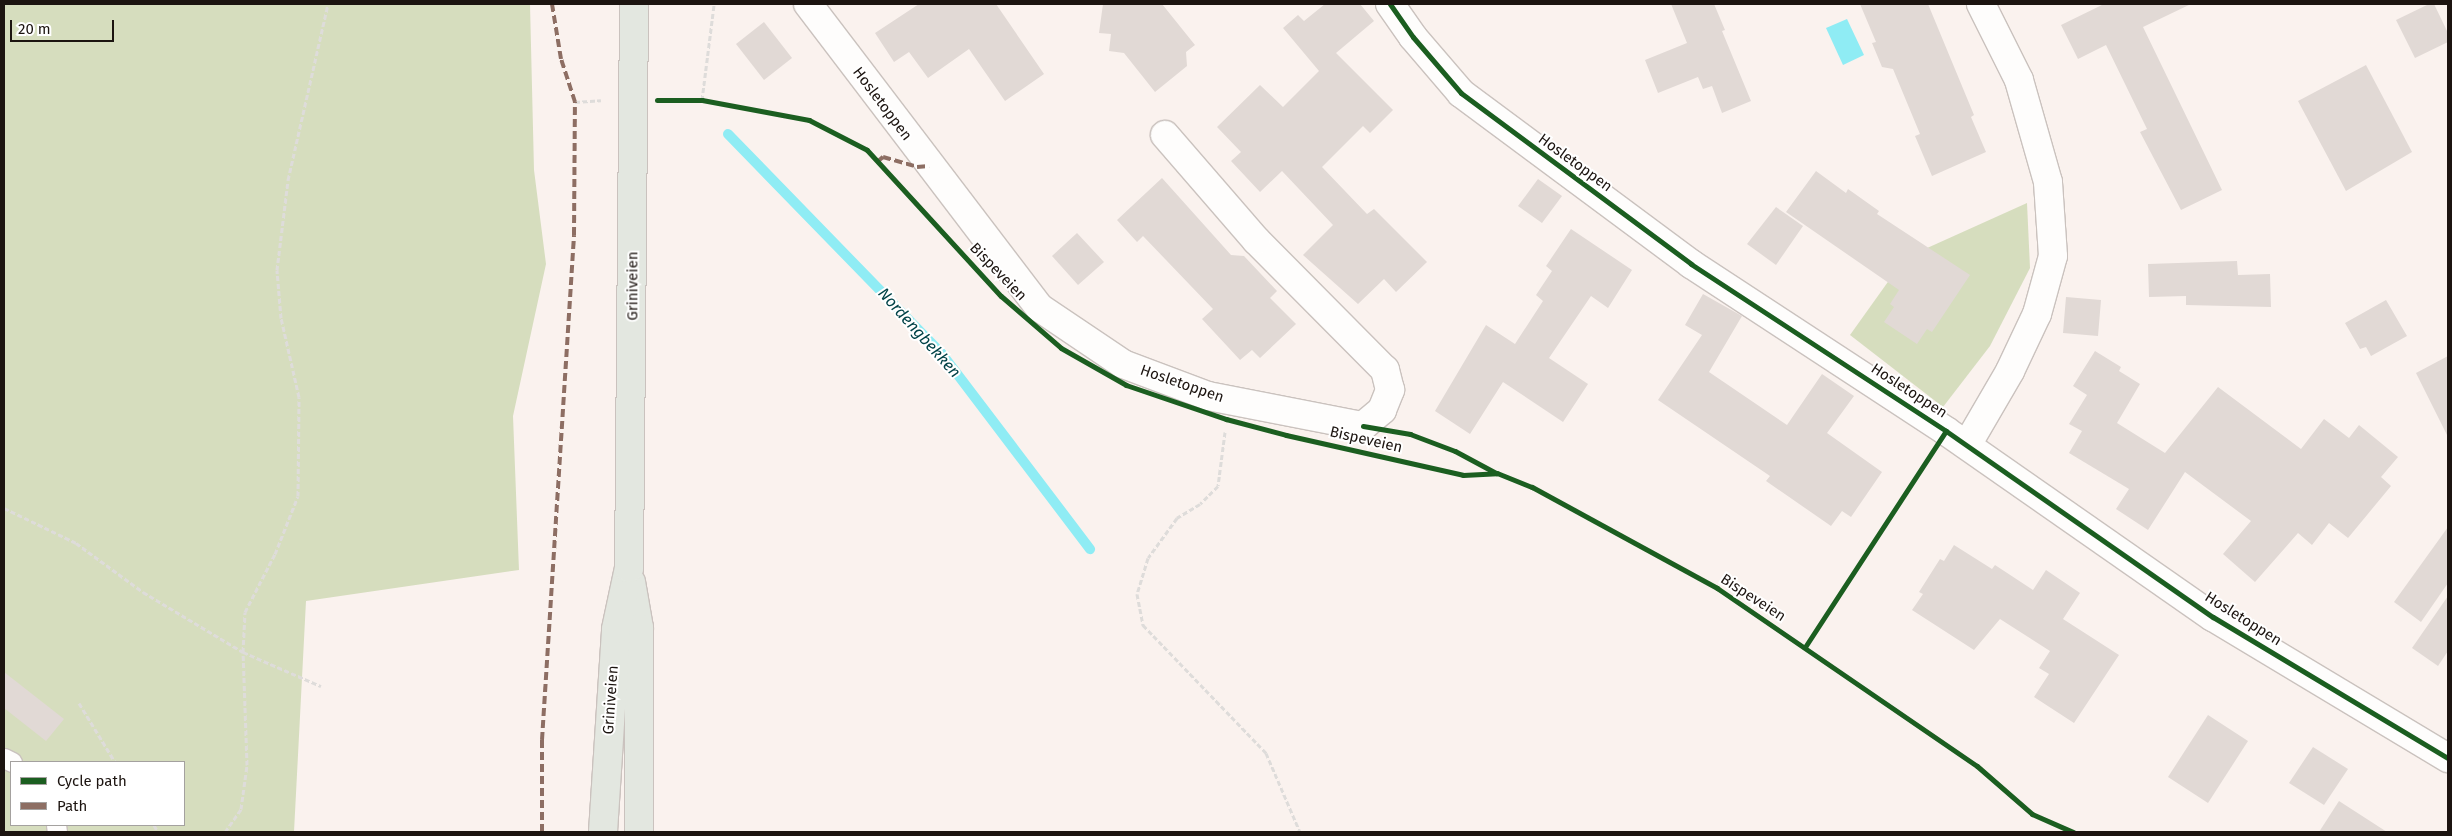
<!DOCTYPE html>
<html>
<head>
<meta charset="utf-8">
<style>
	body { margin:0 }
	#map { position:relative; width:2452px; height:836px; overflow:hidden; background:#faf2ee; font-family:"Fira Sans",sans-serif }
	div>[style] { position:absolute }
	.green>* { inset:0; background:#d6ddbe }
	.water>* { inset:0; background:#8fecf4 }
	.stream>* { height:10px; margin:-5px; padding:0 5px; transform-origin:5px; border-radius:5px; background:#8fecf4 }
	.building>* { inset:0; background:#e1d9d5 }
	.path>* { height:3px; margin-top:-1.5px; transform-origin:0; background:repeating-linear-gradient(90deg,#dedcda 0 5px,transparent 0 7.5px) }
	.roads { filter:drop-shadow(1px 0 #cac2be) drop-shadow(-1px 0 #cac2be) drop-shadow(0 1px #cac2be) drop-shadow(0 -1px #cac2be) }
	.lane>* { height:19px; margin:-9.5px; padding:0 9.5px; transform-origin:9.5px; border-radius:9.5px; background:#fefdfc }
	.street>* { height:28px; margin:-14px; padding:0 14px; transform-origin:14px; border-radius:14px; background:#fefdfc }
	.primary>* { height:28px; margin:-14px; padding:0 14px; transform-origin:14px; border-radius:14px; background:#e3e7e0 }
	.quiet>* { height:4px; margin-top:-2px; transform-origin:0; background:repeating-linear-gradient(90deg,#8d6e63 0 8px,transparent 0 12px) }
	.cycleway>* { height:5px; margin:-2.5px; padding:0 2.5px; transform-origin:2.5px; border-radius:2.5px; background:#1b5e20 }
	span { translate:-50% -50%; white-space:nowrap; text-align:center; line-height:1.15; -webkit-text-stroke:4px #fff; paint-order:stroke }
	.street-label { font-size:15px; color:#1c1410 }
	.water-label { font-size:16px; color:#004247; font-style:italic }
	.frame { position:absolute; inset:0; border:5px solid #1c1410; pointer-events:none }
	.legend { position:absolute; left:10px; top:761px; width:175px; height:65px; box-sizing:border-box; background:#fff; border:1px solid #a4a19f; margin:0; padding:6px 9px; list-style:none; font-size:15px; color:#1c1410 }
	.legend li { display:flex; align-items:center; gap:10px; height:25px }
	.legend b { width:25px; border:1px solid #a4a19f }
	.scale { position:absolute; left:10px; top:20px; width:104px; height:22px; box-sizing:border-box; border:2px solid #1c1410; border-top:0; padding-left:6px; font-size:15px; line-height:18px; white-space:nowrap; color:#1c1410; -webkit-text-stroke:4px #fff; paint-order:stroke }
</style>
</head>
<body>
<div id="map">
	<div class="green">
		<div style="clip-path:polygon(evenodd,4px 4px,530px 4px,534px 170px,546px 264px,513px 416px,519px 570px,306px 601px,294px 832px,4px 832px,4px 4px,11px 762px,184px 762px,184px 825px,11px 825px,11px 762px)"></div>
		<div style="clip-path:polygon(2027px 203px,2030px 268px,1990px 346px,1943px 407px,1850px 335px,1905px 258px)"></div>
	</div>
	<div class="water">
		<div style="clip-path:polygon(1847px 19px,1864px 55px,1843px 65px,1826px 28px)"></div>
	</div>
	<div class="stream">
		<div style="left:728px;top:134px;width:307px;rotate:45.8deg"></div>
		<div style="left:942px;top:354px;width:245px;rotate:52.8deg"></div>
	</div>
	<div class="building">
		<div style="clip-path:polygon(919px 4px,996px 4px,1044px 74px,1005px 101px,969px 49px,928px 78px,909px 52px,894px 62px,875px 33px)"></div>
		<div style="clip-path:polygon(1103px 4px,1162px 4px,1195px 45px,1186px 52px,1187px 66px,1155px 92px,1124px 53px,1109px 51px,1111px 34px,1099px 33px)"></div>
		<div style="clip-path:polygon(1325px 4px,1360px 4px,1374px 21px,1336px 53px,1393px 110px,1370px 133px,1363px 126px,1322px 167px,1367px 214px,1374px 209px,1427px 262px,1396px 292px,1384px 279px,1358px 304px,1303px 255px,1333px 225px,1282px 171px,1260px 192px,1231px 161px,1241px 152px,1217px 127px,1260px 85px,1283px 107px,1319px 71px,1283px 28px,1298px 15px,1304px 21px)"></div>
		<div style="clip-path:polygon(1671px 4px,1714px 4px,1725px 30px,1722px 31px,1751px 101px,1722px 113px,1712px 86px,1703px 89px,1698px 77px,1658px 93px,1645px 60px,1687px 43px)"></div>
		<div style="clip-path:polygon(1860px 4px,1928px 4px,1974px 115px,1971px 117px,1986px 152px,1932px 176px,1915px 136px,1920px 134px,1893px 69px,1882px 67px,1872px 43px,1876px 42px)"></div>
		<div style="clip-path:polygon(2104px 4px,2191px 4px,2143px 27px,2222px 190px,2181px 210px,2140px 132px,2147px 129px,2106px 45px,2078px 59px,2061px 25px)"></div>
		<div style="clip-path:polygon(2429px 4px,2434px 4px,2448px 33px,2448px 42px,2415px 58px,2396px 20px)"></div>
		<div style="clip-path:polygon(764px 22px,792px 58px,764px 80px,736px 44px)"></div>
		<div style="clip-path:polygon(2366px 65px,2412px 152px,2346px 191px,2298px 101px)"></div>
		<div style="clip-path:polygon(1816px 171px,1846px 193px,1848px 189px,1879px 211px,1877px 214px,1970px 275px,1932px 332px,1927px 329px,1917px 344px,1884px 322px,1894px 307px,1890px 304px,1899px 290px,1786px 212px)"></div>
		<div style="clip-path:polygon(1162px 178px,1231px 255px,1244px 256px,1277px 291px,1270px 298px,1296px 324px,1260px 358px,1252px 350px,1240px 360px,1202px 319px,1213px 309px,1143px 236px,1137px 242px,1117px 220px)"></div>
		<div style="clip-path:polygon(1538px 179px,1562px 196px,1542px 223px,1518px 206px)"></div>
		<div style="clip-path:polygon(1776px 207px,1803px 226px,1776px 265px,1747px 244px)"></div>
		<div style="clip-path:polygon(1571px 229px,1632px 270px,1608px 308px,1591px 296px,1549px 358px,1588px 384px,1563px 422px,1503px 382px,1470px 434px,1435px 411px,1486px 325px,1515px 344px,1543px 301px,1536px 295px,1552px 271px,1546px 266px)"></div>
		<div style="clip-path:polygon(1077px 233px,1104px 262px,1078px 285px,1052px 256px)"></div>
		<div style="clip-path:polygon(2237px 261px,2238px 275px,2270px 274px,2271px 307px,2186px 305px,2186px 296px,2149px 297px,2148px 264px)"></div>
		<div style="clip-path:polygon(1703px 294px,1742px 316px,1709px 372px,1787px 425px,1822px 374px,1854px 396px,1827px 433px,1882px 472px,1851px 517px,1842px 511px,1831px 526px,1766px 481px,1770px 476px,1658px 400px,1702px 335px,1685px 325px)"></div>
		<div style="clip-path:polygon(2066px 297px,2101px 300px,2098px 336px,2063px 333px)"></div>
		<div style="clip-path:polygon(2386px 300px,2407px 336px,2371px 356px,2366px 347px,2360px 349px,2345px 323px)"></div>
		<div style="clip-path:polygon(2095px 351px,2121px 367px,2119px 371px,2140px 384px,2117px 423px,2165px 453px,2218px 387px,2301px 449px,2324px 419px,2349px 438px,2359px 425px,2398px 457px,2381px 477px,2391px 486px,2348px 538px,2329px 523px,2312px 545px,2298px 533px,2255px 582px,2223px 554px,2251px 521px,2185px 472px,2148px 530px,2116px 509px,2129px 489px,2069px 453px,2082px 431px,2069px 424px,2087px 395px,2073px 386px)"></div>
		<div style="clip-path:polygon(2448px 356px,2448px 437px,2416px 373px)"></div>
		<div style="clip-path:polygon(2448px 527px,2448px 583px,2421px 622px,2394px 602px)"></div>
		<div style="clip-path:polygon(1954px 545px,1992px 569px,1995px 565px,2033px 590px,2046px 570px,2080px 593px,2063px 619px,2119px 655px,2074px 723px,2034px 697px,2049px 674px,2039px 668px,2050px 651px,2000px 619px,1974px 650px,1912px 610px,1923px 594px,1919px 592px,1940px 559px,1944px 561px)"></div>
		<div style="clip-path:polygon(2448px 596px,2448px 651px,2438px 666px,2412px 648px)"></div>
		<div style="clip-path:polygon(4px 672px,64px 719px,46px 741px,4px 708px)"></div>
		<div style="clip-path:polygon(2208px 715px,2248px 741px,2208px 803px,2168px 777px)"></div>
		<div style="clip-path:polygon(2313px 747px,2348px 769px,2324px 805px,2289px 783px)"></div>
		<div style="clip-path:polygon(2339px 801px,2387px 832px,2319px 832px)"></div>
	</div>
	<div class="path">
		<div style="left:702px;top:100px;width:96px;rotate:-82.8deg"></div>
		<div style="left:575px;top:102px;width:26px;rotate:-4deg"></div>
		<div style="left:1225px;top:432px;width:54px;rotate:97.4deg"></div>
		<div style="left:1218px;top:486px;width:25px;rotate:135deg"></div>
		<div style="left:1200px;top:504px;width:27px;rotate:149deg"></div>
		<div style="left:1177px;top:518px;width:49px;rotate:125.9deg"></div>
		<div style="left:1148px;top:558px;width:38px;rotate:107deg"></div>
		<div style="left:1137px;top:594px;width:32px;rotate:79deg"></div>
		<div style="left:1143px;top:625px;width:178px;rotate:46.1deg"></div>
		<div style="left:1266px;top:753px;width:86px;rotate:66.7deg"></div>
		<div style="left:4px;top:508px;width:80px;rotate:25.9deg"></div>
		<div style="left:76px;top:543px;width:83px;rotate:36.2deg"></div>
		<div style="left:143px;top:592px;width:117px;rotate:31deg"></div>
		<div style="left:243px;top:652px;width:85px;rotate:23.6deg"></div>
		<div style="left:79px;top:703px;width:69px;rotate:58.6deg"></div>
		<div style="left:154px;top:825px;width:8px;rotate:60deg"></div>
		<div style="left:225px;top:832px;width:28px;rotate:-55deg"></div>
		<div style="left:241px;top:809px;width:44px;rotate:-82.2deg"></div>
		<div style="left:247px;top:765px;width:113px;rotate:-92deg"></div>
		<div style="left:243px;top:652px;width:40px;rotate:-87.1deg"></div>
		<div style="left:245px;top:612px;width:65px;rotate:-62.7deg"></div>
		<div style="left:275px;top:554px;width:62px;rotate:-68.4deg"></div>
		<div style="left:298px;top:496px;width:99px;rotate:-89.4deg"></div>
		<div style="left:299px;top:397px;width:81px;rotate:-102.8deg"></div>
		<div style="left:281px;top:318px;width:48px;rotate:-94.8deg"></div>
		<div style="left:277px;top:270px;width:91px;rotate:-83deg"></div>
		<div style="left:288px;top:180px;width:180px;rotate:-77.2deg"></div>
	</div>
	<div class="roads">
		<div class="lane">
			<div style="left:4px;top:758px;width:9px;rotate:27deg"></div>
			<div style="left:56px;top:825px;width:7px;rotate:82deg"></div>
		</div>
		<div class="street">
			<div style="left:808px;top:4px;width:382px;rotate:52.7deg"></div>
			<div style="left:1040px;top:308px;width:100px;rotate:34deg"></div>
			<div style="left:1123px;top:364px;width:91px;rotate:20.6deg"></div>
			<div style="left:1208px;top:396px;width:158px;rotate:11deg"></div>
			<div style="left:1363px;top:426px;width:25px;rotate:-40deg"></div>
			<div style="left:1382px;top:410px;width:22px;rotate:-68deg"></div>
			<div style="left:1390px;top:390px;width:21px;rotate:-104deg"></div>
			<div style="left:1385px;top:370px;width:183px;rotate:-134.8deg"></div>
			<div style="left:1256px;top:240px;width:139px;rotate:-130.9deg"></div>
			<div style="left:1390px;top:4px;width:40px;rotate:55.1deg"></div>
			<div style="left:1413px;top:37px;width:74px;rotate:49.4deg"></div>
			<div style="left:1461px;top:93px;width:287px;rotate:36.6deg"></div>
			<div style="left:1691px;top:264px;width:305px;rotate:33.2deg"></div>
			<div style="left:1946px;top:431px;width:325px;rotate:34.9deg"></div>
			<div style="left:2213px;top:617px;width:274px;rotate:31deg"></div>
			<div style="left:1967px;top:445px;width:86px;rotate:-59.8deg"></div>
			<div style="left:2010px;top:371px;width:63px;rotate:-64.7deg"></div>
			<div style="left:2037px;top:314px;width:60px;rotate:-74.6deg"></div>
			<div style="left:2053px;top:256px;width:74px;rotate:-93.9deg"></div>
			<div style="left:2048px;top:182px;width:106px;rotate:-105.9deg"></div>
			<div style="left:2019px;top:80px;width:85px;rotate:-116.6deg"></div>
		</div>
		<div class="primary">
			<div style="left:631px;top:582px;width:47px;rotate:80.1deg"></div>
			<div style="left:639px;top:628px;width:204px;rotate:90deg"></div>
			<div style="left:603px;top:832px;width:203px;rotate:-86.3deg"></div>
			<div style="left:616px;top:629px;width:62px;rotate:-78deg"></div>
			<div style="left:629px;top:568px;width:564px;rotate:-89.49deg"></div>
		</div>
	</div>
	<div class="quiet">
		<div style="left:877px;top:162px;width:8px;rotate:-40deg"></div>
		<div style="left:883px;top:157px;width:35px;rotate:16deg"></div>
		<div style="left:917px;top:167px;width:12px;rotate:-5deg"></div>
		<div style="left:542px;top:832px;width:92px;rotate:-90deg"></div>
		<div style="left:542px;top:740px;width:506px;rotate:-86.37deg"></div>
		<div style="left:574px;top:235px;width:133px;rotate:-89.6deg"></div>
		<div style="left:575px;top:102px;width:45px;rotate:-108deg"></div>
		<div style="left:561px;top:59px;width:56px;rotate:-99.3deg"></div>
	</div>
	<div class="cycleway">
		<div style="left:1390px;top:4px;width:40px;rotate:55.1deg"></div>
		<div style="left:1413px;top:37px;width:74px;rotate:49.4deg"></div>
		<div style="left:1461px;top:93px;width:287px;rotate:36.6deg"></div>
		<div style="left:1691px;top:264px;width:305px;rotate:33.2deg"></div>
		<div style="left:1946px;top:431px;width:325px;rotate:34.9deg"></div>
		<div style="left:2213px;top:617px;width:274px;rotate:31deg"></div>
		<div style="left:657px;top:100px;width:45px"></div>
		<div style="left:702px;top:100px;width:109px;rotate:10.6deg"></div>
		<div style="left:809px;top:120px;width:65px;rotate:27.3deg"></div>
		<div style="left:867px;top:150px;width:198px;rotate:47.5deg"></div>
		<div style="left:1001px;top:296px;width:79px;rotate:40.9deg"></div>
		<div style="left:1061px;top:348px;width:75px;rotate:29.6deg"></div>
		<div style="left:1126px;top:385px;width:106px;rotate:18.8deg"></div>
		<div style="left:1226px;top:419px;width:62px;rotate:14.9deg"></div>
		<div style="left:1286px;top:435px;width:181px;rotate:12.7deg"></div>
		<div style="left:1463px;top:475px;width:34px;rotate:-3deg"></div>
		<div style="left:1497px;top:473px;width:38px;rotate:22deg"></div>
		<div style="left:1532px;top:487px;width:211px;rotate:28.6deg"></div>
		<div style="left:1717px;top:588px;width:315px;rotate:34.4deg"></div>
		<div style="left:1977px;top:766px;width:73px;rotate:41.1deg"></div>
		<div style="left:2032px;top:814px;width:45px;rotate:23.7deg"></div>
		<div style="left:1363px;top:426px;width:48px;rotate:9.7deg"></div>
		<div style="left:1410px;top:434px;width:48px;rotate:20.7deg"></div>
		<div style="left:1455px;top:451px;width:47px;rotate:28.2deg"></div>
		<div style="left:1805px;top:647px;width:258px;rotate:-56.9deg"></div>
	</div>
	<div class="street-label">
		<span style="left:882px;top:104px;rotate:53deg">Hosletoppen</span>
		<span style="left:1575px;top:163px;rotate:36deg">Hosletoppen</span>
		<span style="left:998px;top:272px;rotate:46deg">Bispeveien</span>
		<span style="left:633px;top:286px;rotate:-90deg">Griniveien</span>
		<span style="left:1182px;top:384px;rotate:19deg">Hosletoppen</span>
		<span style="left:1909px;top:391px;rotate:33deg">Hosletoppen</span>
		<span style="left:1366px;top:440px;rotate:13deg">Bispeveien</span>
		<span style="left:1753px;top:598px;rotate:33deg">Bispeveien</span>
		<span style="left:2243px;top:619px;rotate:32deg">Hosletoppen</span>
		<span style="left:611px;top:700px;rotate:-86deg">Griniveien</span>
	</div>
	<div class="water-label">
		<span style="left:919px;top:333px;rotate:48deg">Nordengbekken</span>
	</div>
	<div class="frame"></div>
	<ul class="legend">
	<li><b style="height:6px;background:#1b5e20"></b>Cycle path</li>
	<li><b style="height:6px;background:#8d6e63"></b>Path</li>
	</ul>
	<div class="scale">20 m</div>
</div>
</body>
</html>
